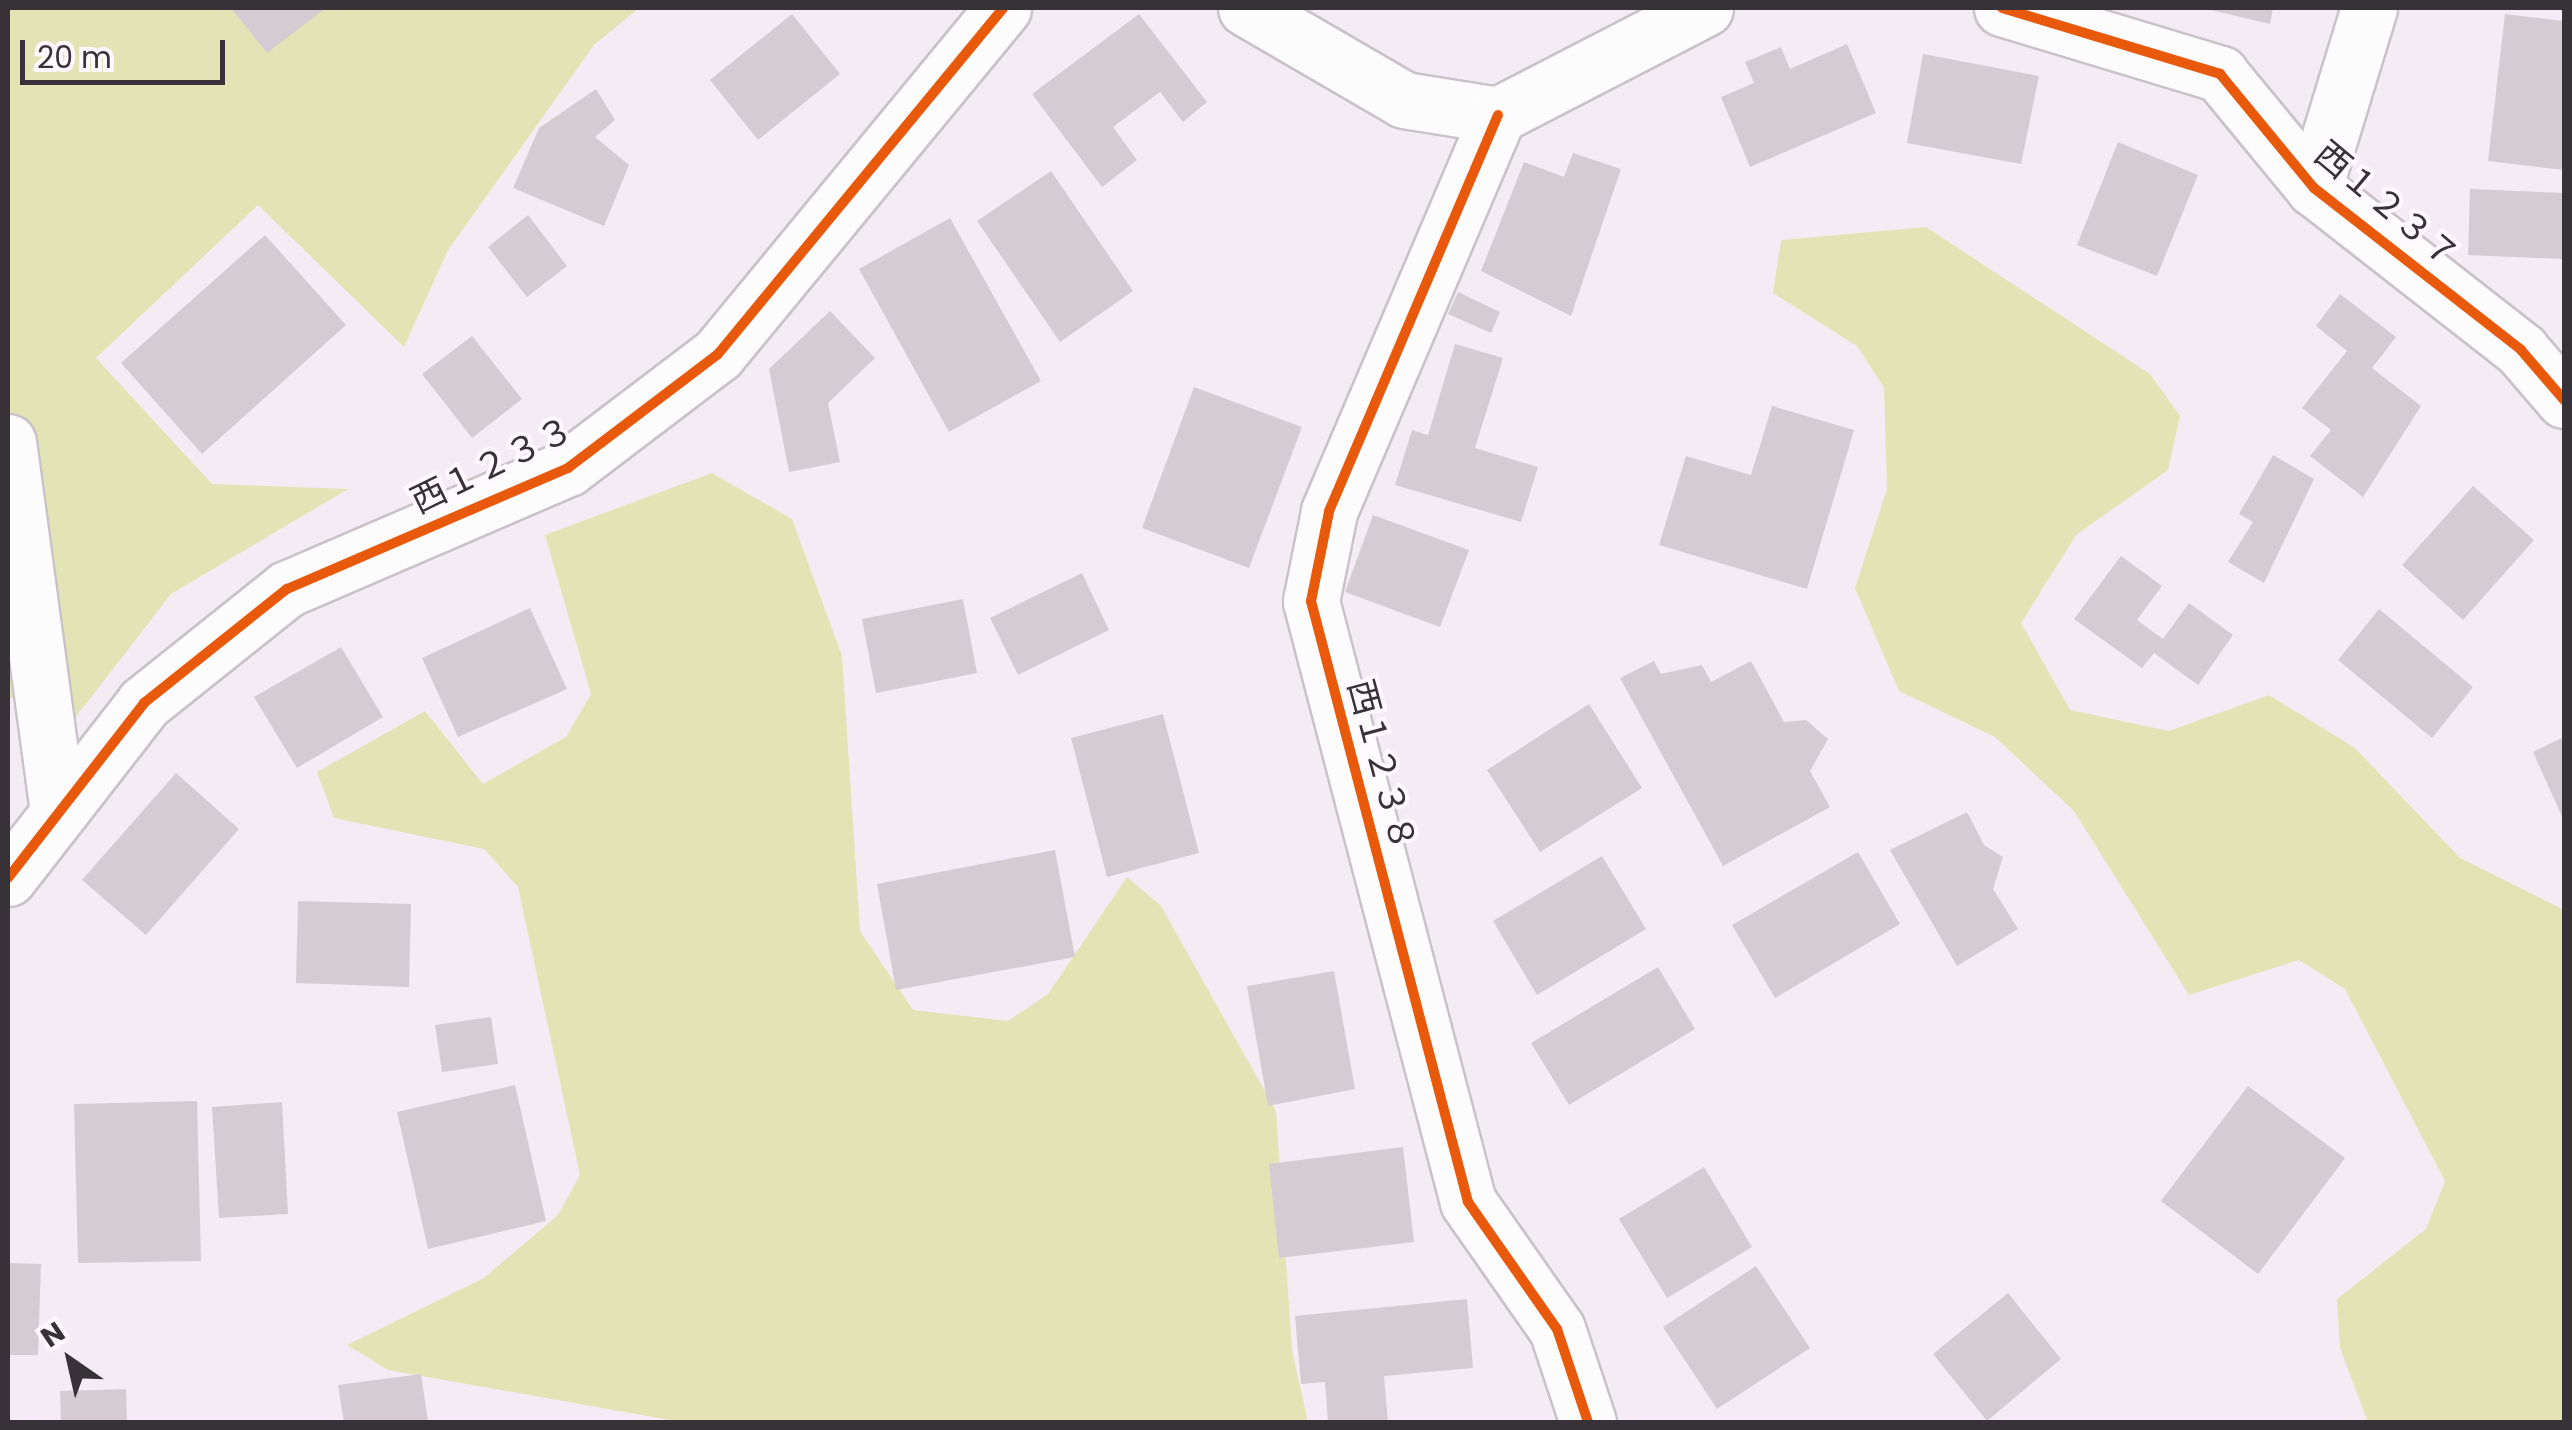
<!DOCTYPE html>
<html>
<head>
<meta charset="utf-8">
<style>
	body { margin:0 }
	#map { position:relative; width:2572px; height:1430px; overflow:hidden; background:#f3ecf4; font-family:Poppins,"Noto Sans JP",sans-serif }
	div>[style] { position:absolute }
	.green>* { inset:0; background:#e3e4b6 }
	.building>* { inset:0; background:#d3cdd3 }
	.roads { filter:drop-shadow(2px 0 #c9c3c9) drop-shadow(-2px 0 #c9c3c9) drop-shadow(0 2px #c9c3c9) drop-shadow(0 -2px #c9c3c9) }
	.minor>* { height:55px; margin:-27.5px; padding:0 27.5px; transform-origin:27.5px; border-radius:27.5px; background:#fdfcfd }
	.cycleway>* { height:10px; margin:-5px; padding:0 5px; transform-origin:5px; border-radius:5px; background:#e8590c }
	span { translate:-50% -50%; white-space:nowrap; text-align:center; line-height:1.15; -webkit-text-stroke:8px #fef9ff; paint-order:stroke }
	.street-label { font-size:35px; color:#373238 }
	.frame { position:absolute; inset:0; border:10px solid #373238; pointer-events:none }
	.north { position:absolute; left:20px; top:1310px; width:100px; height:100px; -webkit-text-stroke:8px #fef9ff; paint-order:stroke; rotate:326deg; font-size:28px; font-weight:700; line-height:40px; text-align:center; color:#373238 }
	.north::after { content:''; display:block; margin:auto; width:35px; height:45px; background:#373238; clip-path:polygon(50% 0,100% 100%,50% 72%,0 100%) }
	.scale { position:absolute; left:20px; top:40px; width:205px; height:45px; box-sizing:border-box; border:5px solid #373238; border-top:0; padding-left:12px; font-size:30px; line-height:35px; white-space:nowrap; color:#373238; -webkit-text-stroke:8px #fef9ff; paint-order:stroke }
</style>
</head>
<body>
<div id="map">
	<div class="green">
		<div style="clip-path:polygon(8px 8px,639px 8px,594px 45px,448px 250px,404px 347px,258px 205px,96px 358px,212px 484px,348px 489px,171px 594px,75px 718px,8px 697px)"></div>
		<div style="clip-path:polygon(1926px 227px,2150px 374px,2180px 416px,2168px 470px,2076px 535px,2021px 623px,2070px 710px,2169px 731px,2269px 695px,2355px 748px,2460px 858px,2564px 910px,2564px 1422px,2368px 1422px,2340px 1348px,2337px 1299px,2426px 1229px,2445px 1181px,2345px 989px,2299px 960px,2189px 995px,2074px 811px,1995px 737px,1899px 691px,1855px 588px,1887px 489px,1884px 388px,1857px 346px,1773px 293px,1781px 240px)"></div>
		<div style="clip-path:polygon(712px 473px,792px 519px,842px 656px,860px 931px,913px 1010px,1008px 1021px,1048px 994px,1127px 877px,1161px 906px,1276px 1111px,1292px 1351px,1308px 1422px,681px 1422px,388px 1370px,347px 1345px,484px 1278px,558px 1215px,580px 1175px,518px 887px,484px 849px,334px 818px,317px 772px,425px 711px,483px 784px,566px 737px,591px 694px,545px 535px)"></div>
	</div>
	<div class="building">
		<div style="clip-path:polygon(231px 8px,326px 8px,267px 53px)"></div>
		<div style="clip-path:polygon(2202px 8px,2273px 8px,2270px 24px)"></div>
		<div style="clip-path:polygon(792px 14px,840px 74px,758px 140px,710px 80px)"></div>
		<div style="clip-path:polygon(1139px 14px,1207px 102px,1183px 122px,1160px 92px,1113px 127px,1137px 160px,1102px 187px,1032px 94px)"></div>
		<div style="clip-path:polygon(2505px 14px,2564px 21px,2564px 170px,2488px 161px)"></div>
		<div style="clip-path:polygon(1847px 44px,1876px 113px,1750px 167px,1721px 97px,1754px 83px,1745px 62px,1781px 47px,1790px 69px)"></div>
		<div style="clip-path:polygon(1923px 54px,2039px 76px,2021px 164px,1907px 143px)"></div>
		<div style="clip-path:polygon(596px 89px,615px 120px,595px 137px,629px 165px,604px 226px,513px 188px,539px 128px)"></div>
		<div style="clip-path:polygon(2118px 142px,2198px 175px,2157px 276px,2077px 245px)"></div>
		<div style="clip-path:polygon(1573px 153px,1621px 169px,1571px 316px,1481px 271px,1524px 162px,1564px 177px)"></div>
		<div style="clip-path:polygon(1051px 171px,1133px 291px,1060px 342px,977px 221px)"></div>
		<div style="clip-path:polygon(2470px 189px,2564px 193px,2562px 259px,2468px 255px)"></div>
		<div style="clip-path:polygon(528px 215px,567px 266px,527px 297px,488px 247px)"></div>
		<div style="clip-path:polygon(950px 218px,1041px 381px,949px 432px,859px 269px)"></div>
		<div style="clip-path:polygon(265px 235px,346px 325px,202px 454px,121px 363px)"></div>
		<div style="clip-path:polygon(1458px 292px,1500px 312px,1491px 333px,1448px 314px)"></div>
		<div style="clip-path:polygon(2340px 294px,2396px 337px,2372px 368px,2421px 406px,2363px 497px,2310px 456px,2331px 430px,2302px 408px,2347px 351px,2316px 326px)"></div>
		<div style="clip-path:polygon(830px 311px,875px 358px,828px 403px,840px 462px,789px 472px,769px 369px)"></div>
		<div style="clip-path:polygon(472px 336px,522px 399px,472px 438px,422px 374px)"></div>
		<div style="clip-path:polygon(1455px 344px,1503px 358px,1475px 448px,1538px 467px,1521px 522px,1395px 485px,1412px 430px,1428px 435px)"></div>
		<div style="clip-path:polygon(1194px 387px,1302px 427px,1249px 568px,1142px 528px)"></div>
		<div style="clip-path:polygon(1772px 406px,1854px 430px,1807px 589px,1659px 545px,1686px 456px,1751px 475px)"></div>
		<div style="clip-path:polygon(2273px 455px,2314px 479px,2264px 583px,2228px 562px,2253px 522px,2239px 514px)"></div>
		<div style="clip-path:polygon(2473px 486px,2534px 540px,2463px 620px,2402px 565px)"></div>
		<div style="clip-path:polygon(1373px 515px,1469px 550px,1440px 627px,1345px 592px)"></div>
		<div style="clip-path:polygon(2121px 556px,2162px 586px,2137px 620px,2163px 639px,2189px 603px,2233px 635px,2198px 685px,2154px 653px,2142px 668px,2074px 619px)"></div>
		<div style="clip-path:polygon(1082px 573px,1109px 630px,1018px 675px,990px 618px)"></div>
		<div style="clip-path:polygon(963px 599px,977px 673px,876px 693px,862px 619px)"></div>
		<div style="clip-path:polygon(530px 608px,567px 689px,458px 737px,422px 658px)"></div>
		<div style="clip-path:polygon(2379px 609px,2473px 687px,2432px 738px,2338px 660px)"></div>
		<div style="clip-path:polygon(341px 647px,383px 717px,297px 768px,254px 697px)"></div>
		<div style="clip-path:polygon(1654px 661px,1661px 674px,1702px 665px,1711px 682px,1751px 661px,1784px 722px,1806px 720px,1828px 739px,1810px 771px,1830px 807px,1723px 866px,1620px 678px)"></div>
		<div style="clip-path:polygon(1589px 704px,1642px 788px,1540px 852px,1487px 770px)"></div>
		<div style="clip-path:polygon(1163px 714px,1199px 853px,1107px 877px,1071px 738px)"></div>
		<div style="clip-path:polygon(2564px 737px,2564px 821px,2533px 752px)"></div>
		<div style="clip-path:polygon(176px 773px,239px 829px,146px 935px,82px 880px)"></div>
		<div style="clip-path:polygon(1967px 812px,1984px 845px,2003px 857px,1993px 889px,2018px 929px,1957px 966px,1890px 850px)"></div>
		<div style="clip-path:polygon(1055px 850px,1075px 957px,896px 990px,877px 884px)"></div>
		<div style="clip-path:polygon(1858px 852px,1900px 924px,1775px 998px,1732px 925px)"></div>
		<div style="clip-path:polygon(1602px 856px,1646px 929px,1537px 995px,1493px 921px)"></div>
		<div style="clip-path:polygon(298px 901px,411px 904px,409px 987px,296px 983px)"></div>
		<div style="clip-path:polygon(1658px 967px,1695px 1029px,1569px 1105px,1531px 1043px)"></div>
		<div style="clip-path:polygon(1334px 971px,1355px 1089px,1268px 1106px,1247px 986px)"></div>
		<div style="clip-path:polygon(491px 1017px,498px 1064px,442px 1072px,435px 1025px)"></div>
		<div style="clip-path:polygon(515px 1085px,546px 1221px,428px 1249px,397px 1112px)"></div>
		<div style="clip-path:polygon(2248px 1086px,2345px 1158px,2258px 1274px,2161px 1201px)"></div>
		<div style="clip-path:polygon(197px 1101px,201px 1261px,78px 1263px,74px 1104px)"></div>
		<div style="clip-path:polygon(282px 1102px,288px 1214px,219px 1218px,212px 1107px)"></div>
		<div style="clip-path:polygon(1403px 1147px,1414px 1242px,1279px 1258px,1269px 1164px)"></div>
		<div style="clip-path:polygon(1704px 1167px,1752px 1247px,1667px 1298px,1619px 1219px)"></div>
		<div style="clip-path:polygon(8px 1263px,41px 1264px,38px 1355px,8px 1355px)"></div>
		<div style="clip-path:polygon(1756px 1266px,1810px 1348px,1717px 1409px,1663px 1327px)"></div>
		<div style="clip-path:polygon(2008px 1293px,2061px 1359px,1987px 1421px,1933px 1354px)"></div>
		<div style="clip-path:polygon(1467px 1299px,1473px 1368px,1384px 1376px,1388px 1422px,1328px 1422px,1325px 1382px,1301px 1384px,1295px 1316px)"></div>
		<div style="clip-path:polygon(421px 1374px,428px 1422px,344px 1422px,338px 1385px)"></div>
		<div style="clip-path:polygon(126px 1389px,127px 1422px,61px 1422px,60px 1391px)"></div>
	</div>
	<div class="roads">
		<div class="minor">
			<div style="left:1246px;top:8px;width:183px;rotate:30.2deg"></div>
			<div style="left:1404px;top:100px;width:95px;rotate:9.1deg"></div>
			<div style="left:1498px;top:115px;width:233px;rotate:-27.3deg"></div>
			<div style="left:2002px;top:8px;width:228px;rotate:16.8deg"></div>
			<div style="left:2220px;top:74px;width:148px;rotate:50.5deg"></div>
			<div style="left:2314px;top:188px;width:263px;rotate:38deg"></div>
			<div style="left:2521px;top:350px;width:66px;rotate:49.3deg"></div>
			<div style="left:1498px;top:115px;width:431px;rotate:113.1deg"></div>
			<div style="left:1329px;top:512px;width:91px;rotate:101.4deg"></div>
			<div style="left:1311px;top:601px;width:621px;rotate:75.36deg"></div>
			<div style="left:1468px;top:1202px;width:155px;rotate:55deg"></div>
			<div style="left:1557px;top:1329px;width:98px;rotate:71.6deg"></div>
			<div style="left:2314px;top:188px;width:188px;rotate:-73deg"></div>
			<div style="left:8px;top:442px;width:374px;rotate:82.3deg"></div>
			<div style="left:8px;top:878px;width:222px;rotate:-52.1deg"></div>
			<div style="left:144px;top:703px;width:183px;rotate:-38.6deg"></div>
			<div style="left:287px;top:589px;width:306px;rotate:-23.3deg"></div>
			<div style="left:568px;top:468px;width:188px;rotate:-37.2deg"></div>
			<div style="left:718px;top:354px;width:448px;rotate:-50.5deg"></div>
		</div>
	</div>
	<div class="cycleway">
		<div style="left:2002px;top:8px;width:228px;rotate:16.8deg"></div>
		<div style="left:2220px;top:74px;width:148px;rotate:50.5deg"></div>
		<div style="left:2314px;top:188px;width:263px;rotate:38deg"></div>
		<div style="left:2521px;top:350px;width:66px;rotate:49.3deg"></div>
		<div style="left:1498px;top:115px;width:431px;rotate:113.1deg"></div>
		<div style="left:1329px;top:512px;width:91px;rotate:101.4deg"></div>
		<div style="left:1311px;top:601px;width:621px;rotate:75.36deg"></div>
		<div style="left:1468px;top:1202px;width:155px;rotate:55deg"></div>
		<div style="left:1557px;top:1329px;width:98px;rotate:71.6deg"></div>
		<div style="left:8px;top:878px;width:222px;rotate:-52.1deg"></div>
		<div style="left:144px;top:703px;width:183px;rotate:-38.6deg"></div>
		<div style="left:287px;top:589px;width:306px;rotate:-23.3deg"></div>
		<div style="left:568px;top:468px;width:188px;rotate:-37.2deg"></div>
		<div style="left:718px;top:354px;width:448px;rotate:-50.5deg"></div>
	</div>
	<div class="street-label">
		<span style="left:2387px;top:205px;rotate:40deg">西１２３７</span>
		<span style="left:492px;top:465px;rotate:-26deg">西１２３３</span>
		<span style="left:1382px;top:765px;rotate:75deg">西１２３８</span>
	</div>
	<div class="frame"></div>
	<div class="north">N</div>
	<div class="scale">20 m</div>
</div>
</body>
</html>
